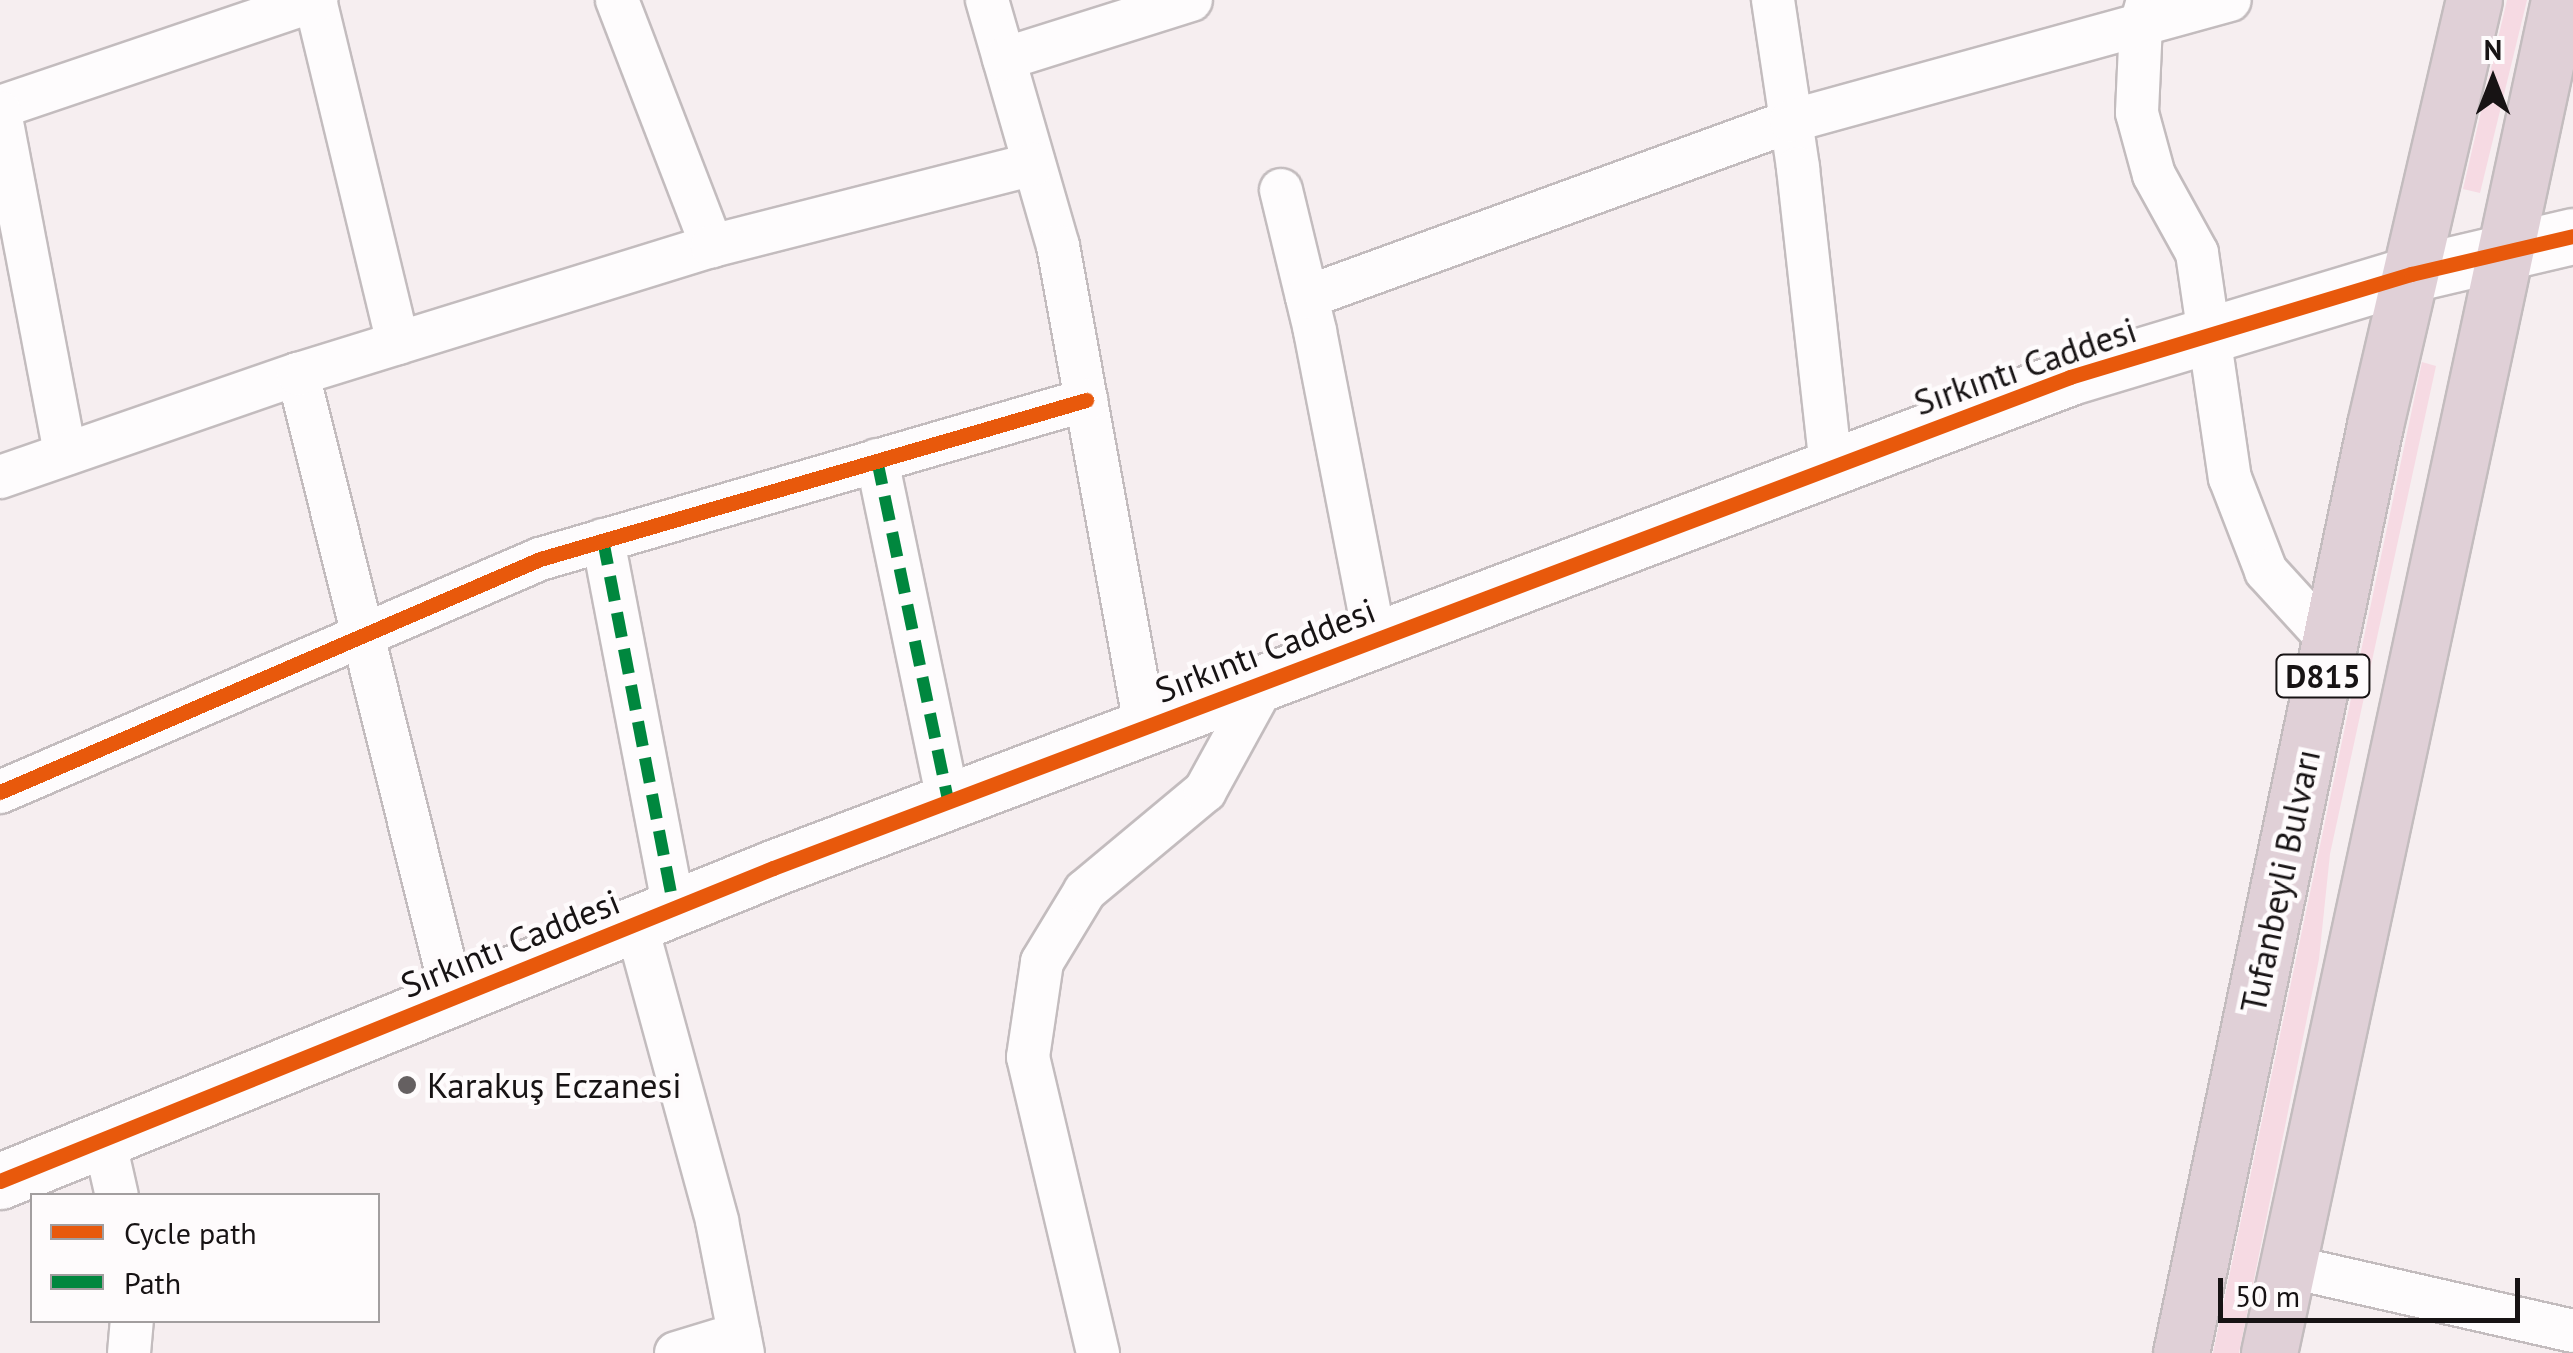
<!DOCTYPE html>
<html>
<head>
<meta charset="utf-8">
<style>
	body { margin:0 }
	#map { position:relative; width:2573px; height:1353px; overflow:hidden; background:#f6eef0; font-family:"PT Sans",sans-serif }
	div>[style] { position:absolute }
	.green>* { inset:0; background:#f6dae3 }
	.roads { filter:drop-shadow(2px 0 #c3bcbe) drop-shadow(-2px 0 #c3bcbe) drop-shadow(0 2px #c3bcbe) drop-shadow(0 -2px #c3bcbe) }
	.street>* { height:42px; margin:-21px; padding:0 21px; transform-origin:21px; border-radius:21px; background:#fefcfd }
	.secondary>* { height:55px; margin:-27.5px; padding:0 27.5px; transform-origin:27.5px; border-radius:27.5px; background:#fefcfd }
	.highway>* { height:55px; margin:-27.5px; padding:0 27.5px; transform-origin:27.5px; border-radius:27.5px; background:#e0d0d7 }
	.quiet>* { height:12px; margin-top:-6px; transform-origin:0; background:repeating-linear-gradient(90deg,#00873e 0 25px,transparent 0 37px) }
	.cycleway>* { height:15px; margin:-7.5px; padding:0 7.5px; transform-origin:7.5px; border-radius:7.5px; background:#e8590c }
	.dots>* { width:28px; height:28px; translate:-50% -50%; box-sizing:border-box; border:5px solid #fefbfc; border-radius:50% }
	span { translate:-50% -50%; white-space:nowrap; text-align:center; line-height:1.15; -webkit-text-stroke:9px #fefbfc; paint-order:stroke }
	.shield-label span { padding:2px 8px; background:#fefbfc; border:2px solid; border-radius:8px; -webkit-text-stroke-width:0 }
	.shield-label { font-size:32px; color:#171314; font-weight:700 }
	.street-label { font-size:35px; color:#171314 }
	.poi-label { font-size:35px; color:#171314 }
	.left { translate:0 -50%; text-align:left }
	.legend { position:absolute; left:30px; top:1193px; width:350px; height:130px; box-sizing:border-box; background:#fefbfc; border:2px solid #a29e9f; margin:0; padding:12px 18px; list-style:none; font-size:30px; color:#171314 }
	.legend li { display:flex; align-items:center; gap:20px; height:50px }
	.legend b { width:50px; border:2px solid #a29e9f }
	.north { position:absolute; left:2443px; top:30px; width:100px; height:100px; -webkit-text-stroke:8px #fefbfc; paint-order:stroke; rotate:0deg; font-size:28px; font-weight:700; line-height:40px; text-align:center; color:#171314 }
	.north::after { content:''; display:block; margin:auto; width:35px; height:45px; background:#171314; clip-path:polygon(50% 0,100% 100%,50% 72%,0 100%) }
	.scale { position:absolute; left:2218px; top:1278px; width:302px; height:45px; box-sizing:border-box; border:5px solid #171314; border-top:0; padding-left:12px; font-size:30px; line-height:35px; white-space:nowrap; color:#171314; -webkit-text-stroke:8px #fefbfc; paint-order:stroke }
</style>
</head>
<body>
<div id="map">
	<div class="green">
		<div style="clip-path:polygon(2507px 0,2527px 0,2480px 193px,2463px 189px)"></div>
		<div style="clip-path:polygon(2422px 362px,2436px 366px,2330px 854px,2319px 959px,2239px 1353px,2213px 1353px)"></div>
	</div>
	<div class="roads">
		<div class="street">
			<div style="left:315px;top:0;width:353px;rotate:76.4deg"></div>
			<div style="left:617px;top:0;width:264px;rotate:68.9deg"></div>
			<div style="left:987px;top:0;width:256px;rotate:73.9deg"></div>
			<div style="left:1058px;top:246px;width:489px;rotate:79.7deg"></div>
			<div style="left:1773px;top:0;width:170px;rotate:81.5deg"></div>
			<div style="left:1798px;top:168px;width:302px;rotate:83.7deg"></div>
			<div style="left:2148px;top:0;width:25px;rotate:106deg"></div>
			<div style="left:2141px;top:24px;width:89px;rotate:92.6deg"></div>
			<div style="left:2137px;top:113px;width:64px;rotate:74.7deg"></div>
			<div style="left:2154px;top:175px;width:89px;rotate:61.1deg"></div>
			<div style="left:2197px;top:253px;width:227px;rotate:81.7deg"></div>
			<div style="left:2230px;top:478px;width:100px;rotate:68.8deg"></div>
			<div style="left:2266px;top:571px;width:95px;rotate:47.6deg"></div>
			<div style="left:1004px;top:59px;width:196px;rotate:-17.5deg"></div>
			<div style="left:0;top:107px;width:334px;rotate:-18.7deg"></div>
			<div style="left:0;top:112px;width:348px;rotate:79.2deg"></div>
			<div style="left:1281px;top:190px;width:145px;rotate:76.4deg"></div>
			<div style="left:1315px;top:331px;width:315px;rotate:79deg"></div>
			<div style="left:1307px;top:297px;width:515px;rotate:-19.98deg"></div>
			<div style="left:1791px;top:121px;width:455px;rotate:-15.4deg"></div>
			<div style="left:298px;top:374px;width:643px;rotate:76.05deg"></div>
			<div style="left:877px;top:460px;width:348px;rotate:78.2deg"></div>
			<div style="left:0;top:477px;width:315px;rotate:-19.1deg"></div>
			<div style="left:298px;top:374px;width:433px;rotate:-17.2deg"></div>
			<div style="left:712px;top:246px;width:332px;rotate:-14.3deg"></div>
			<div style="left:603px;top:540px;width:375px;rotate:79.1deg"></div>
			<div style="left:0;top:792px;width:588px;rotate:-23.34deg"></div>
			<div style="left:540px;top:559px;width:569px;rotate:-16.24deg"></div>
			<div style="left:636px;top:924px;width:308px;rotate:74.7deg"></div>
			<div style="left:717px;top:1221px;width:135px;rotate:78.9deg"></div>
			<div style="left:104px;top:1139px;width:58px;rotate:77.2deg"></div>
			<div style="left:2287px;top:1266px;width:293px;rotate:12.8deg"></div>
			<div style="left:129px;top:1353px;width:33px;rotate:-85deg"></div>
			<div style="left:676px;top:1353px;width:66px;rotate:-16.8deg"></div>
			<div style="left:1098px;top:1353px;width:304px;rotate:-103.3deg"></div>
			<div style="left:1028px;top:1057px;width:96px;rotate:-81.6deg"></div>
			<div style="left:1042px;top:962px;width:83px;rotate:-58.8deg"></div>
			<div style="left:1085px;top:891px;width:156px;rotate:-39.8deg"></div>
			<div style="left:1205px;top:791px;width:124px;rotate:-61.2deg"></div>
		</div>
		<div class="secondary">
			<div style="left:0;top:1181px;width:834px;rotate:-22.04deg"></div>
			<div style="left:773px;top:868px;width:1387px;rotate:-20.73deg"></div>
			<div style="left:2070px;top:377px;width:356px;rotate:-16.8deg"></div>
			<div style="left:2411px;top:274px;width:166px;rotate:-13.2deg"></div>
		</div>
		<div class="highway">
			<div style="left:2181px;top:1353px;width:948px;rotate:-78.19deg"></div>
			<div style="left:2375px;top:425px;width:436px;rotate:-76.9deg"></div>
			<div style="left:2269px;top:1353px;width:1384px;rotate:-77.9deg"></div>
		</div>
	</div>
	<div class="quiet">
		<div style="left:877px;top:460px;width:348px;rotate:78.2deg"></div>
		<div style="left:603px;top:540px;width:375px;rotate:79.1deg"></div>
	</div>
	<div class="cycleway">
		<div style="left:0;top:792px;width:588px;rotate:-23.34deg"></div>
		<div style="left:540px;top:559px;width:569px;rotate:-16.24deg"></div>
		<div style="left:0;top:1181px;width:834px;rotate:-22.04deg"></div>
		<div style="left:773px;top:868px;width:1387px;rotate:-20.73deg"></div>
		<div style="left:2070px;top:377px;width:356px;rotate:-16.8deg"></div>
		<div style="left:2411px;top:274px;width:166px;rotate:-13.2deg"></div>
	</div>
	<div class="dots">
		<div style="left:407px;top:1085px;background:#656061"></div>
	</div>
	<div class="shield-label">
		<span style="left:2323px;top:676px">D815</span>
	</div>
	<div class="street-label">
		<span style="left:2025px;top:366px;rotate:-19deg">Sırkıntı Caddesi</span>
		<span style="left:1265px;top:650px;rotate:-21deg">Sırkıntı Caddesi</span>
		<span style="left:2280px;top:881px;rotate:-78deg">Tufanbeyli Bulvarı</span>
		<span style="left:510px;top:943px;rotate:-22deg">Sırkıntı Caddesi</span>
	</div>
	<div class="poi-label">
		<span class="left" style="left:427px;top:1085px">Karakuş Eczanesi</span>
	</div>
	<ul class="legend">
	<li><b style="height:12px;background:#e8590c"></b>Cycle path</li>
	<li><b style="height:12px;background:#00873e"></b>Path</li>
	</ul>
	<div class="north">N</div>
	<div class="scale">50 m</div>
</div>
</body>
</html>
